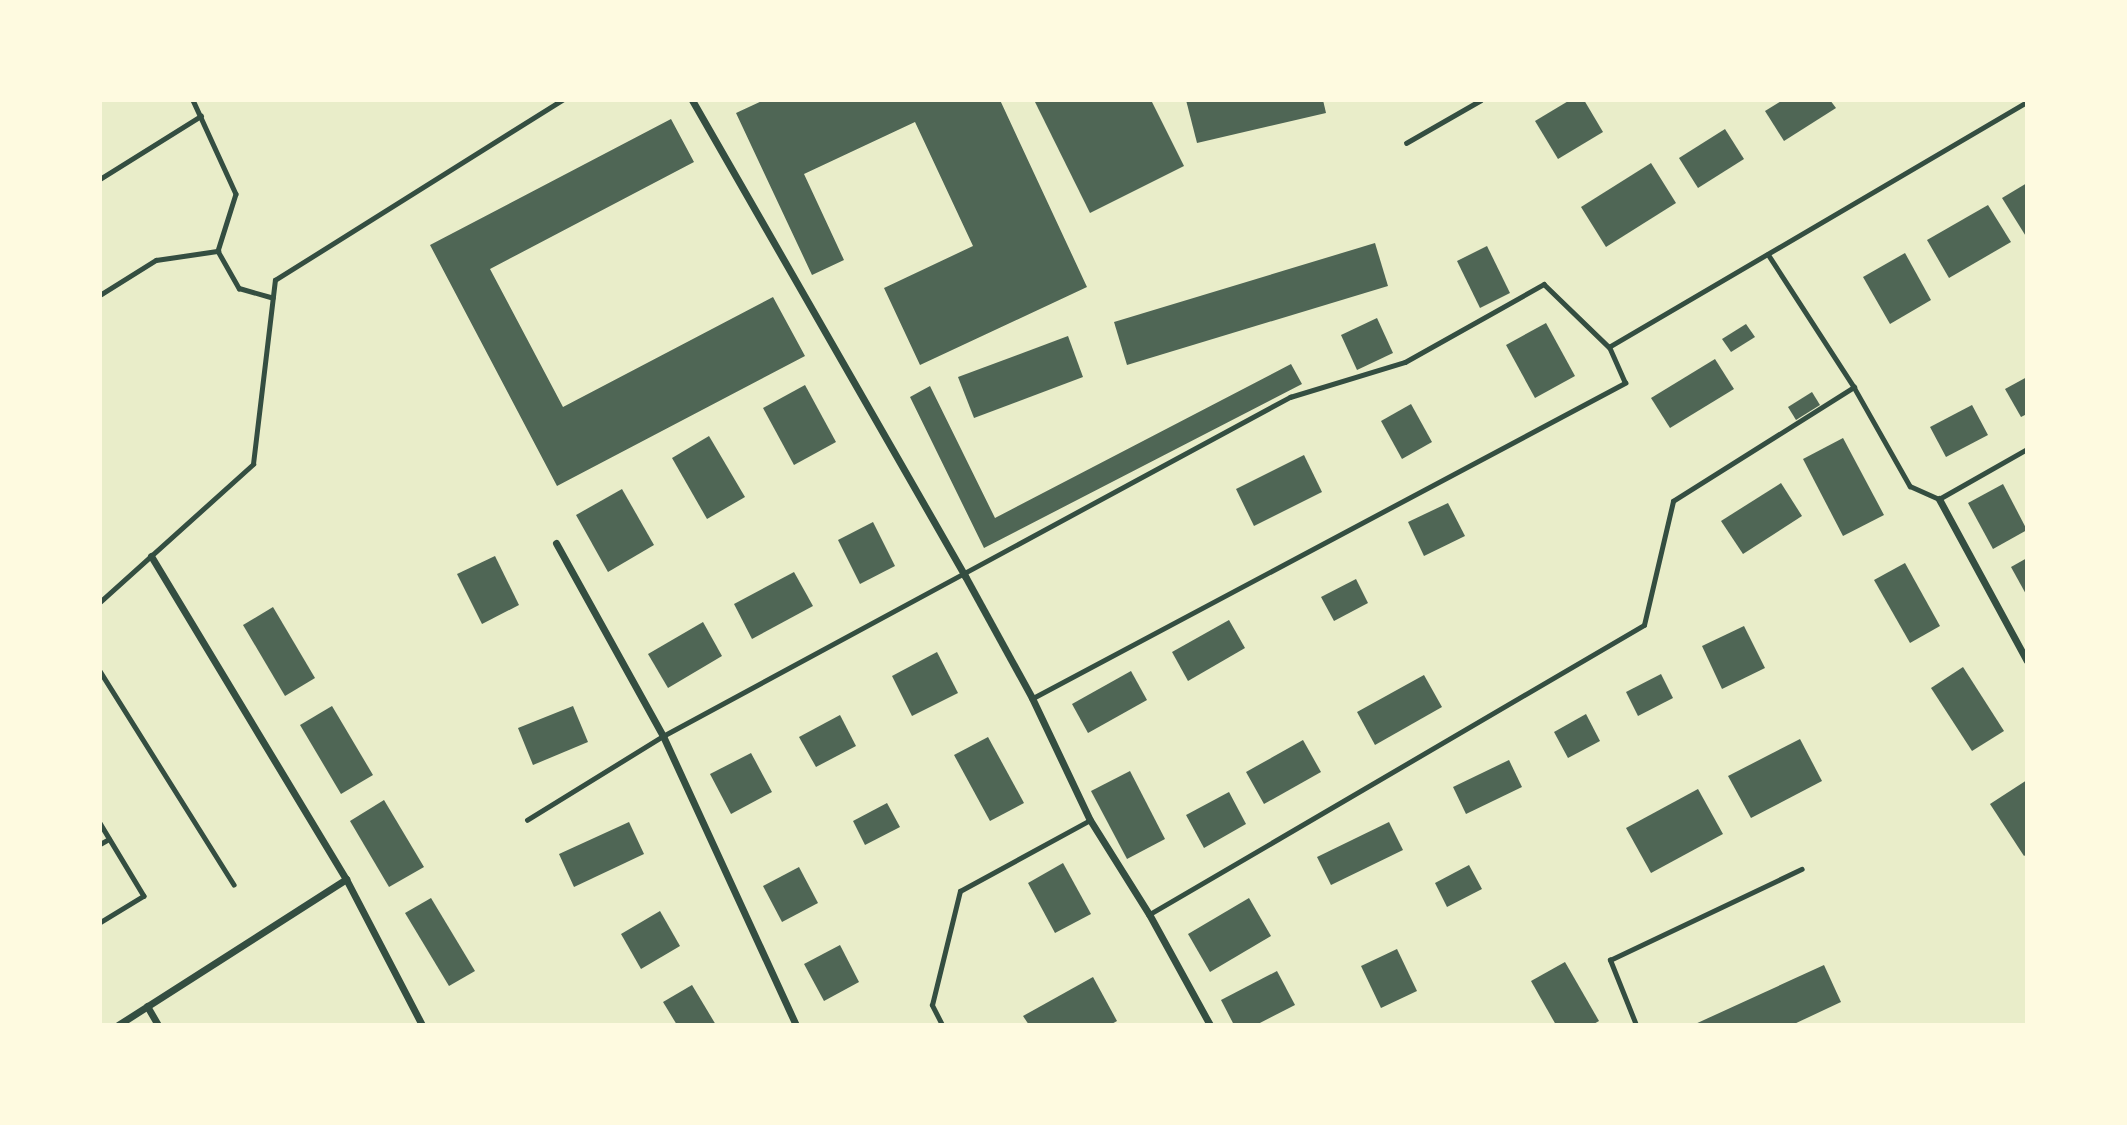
<!DOCTYPE html>
<html>
<head>
<meta charset="utf-8">
<style>
	body { margin:0 }
	#map { position:relative; width:2127px; height:1125px; overflow:hidden; background:#e9edc9; font-family:"Roboto Condensed",sans-serif }
	div>[style] { position:absolute }
	.building>* { inset:0; background:#4f6655 }
	.service>* { height:4.5px; margin:-2.25px; padding:0 2.25px; transform-origin:2.25px; border-radius:2.25px; background:#344e41 }
	.minor>* { height:7px; margin:-3.5px; padding:0 3.5px; transform-origin:3.5px; border-radius:3.5px; background:#344e41 }
	span { translate:-50% -50%; white-space:nowrap; text-align:center; line-height:1.15; -webkit-text-stroke:5px #fefae0; paint-order:stroke }
	.frame { position:absolute; inset:0; border:102px solid #fefae0; pointer-events:none }
</style>
</head>
<body>
<div id="map">
	<div class="building">
		<div style="clip-path:polygon(764px 100px,1000px 100px,1087px 287px,920px 365px,884px 288px,973px 246px,915px 122px,804px 174px,844px 260px,812px 275px,736px 113px)"></div>
		<div style="clip-path:polygon(1034px 100px,1151px 100px,1184px 166px,1090px 213px)"></div>
		<div style="clip-path:polygon(1186px 100px,1323px 100px,1326px 113px,1197px 143px)"></div>
		<div style="clip-path:polygon(1570px 100px,1584px 100px,1603px 132px,1558px 159px,1535px 121px)"></div>
		<div style="clip-path:polygon(1783px 100px,1830px 100px,1836px 108px,1784px 141px,1765px 111px)"></div>
		<div style="clip-path:polygon(671px 119px,694px 162px,490px 269px,563px 407px,773px 297px,805px 356px,557px 486px,430px 245px)"></div>
		<div style="clip-path:polygon(1725px 129px,1744px 159px,1698px 188px,1679px 158px)"></div>
		<div style="clip-path:polygon(1651px 163px,1676px 203px,1606px 247px,1581px 207px)"></div>
		<div style="clip-path:polygon(2027px 183px,2027px 238px,2002px 198px)"></div>
		<div style="clip-path:polygon(1988px 205px,2011px 242px,1949px 278px,1927px 240px)"></div>
		<div style="clip-path:polygon(1375px 243px,1388px 286px,1127px 365px,1114px 322px)"></div>
		<div style="clip-path:polygon(1487px 246px,1510px 293px,1480px 308px,1457px 261px)"></div>
		<div style="clip-path:polygon(1905px 253px,1931px 300px,1890px 324px,1863px 277px)"></div>
		<div style="clip-path:polygon(1377px 318px,1393px 353px,1357px 370px,1341px 335px)"></div>
		<div style="clip-path:polygon(1546px 323px,1575px 376px,1535px 398px,1506px 345px)"></div>
		<div style="clip-path:polygon(1746px 324px,1755px 337px,1731px 352px,1722px 339px)"></div>
		<div style="clip-path:polygon(1068px 336px,1083px 377px,974px 418px,958px 377px)"></div>
		<div style="clip-path:polygon(1715px 359px,1734px 389px,1670px 428px,1651px 398px)"></div>
		<div style="clip-path:polygon(1291px 364px,1302px 384px,984px 548px,910px 397px,930px 386px,995px 518px)"></div>
		<div style="clip-path:polygon(2027px 377px,2027px 414px,2021px 417px,2005px 389px)"></div>
		<div style="clip-path:polygon(805px 385px,836px 442px,794px 465px,763px 408px)"></div>
		<div style="clip-path:polygon(1812px 392px,1820px 405px,1796px 420px,1788px 407px)"></div>
		<div style="clip-path:polygon(1411px 404px,1432px 442px,1402px 459px,1381px 421px)"></div>
		<div style="clip-path:polygon(1972px 405px,1988px 435px,1946px 457px,1930px 427px)"></div>
		<div style="clip-path:polygon(709px 436px,745px 497px,707px 519px,672px 458px)"></div>
		<div style="clip-path:polygon(1843px 438px,1884px 515px,1843px 536px,1803px 459px)"></div>
		<div style="clip-path:polygon(1304px 455px,1322px 492px,1254px 526px,1236px 489px)"></div>
		<div style="clip-path:polygon(1781px 483px,1802px 516px,1743px 554px,1721px 521px)"></div>
		<div style="clip-path:polygon(2003px 484px,2027px 530px,1993px 549px,1968px 503px)"></div>
		<div style="clip-path:polygon(622px 489px,654px 545px,608px 572px,576px 515px)"></div>
		<div style="clip-path:polygon(1448px 503px,1465px 536px,1424px 556px,1408px 522px)"></div>
		<div style="clip-path:polygon(873px 522px,895px 566px,860px 584px,838px 540px)"></div>
		<div style="clip-path:polygon(495px 556px,519px 605px,482px 624px,457px 574px)"></div>
		<div style="clip-path:polygon(2027px 558px,2027px 596px,2011px 567px)"></div>
		<div style="clip-path:polygon(1905px 563px,1940px 626px,1910px 643px,1874px 580px)"></div>
		<div style="clip-path:polygon(794px 572px,813px 606px,752px 639px,734px 604px)"></div>
		<div style="clip-path:polygon(1356px 579px,1368px 603px,1334px 621px,1321px 597px)"></div>
		<div style="clip-path:polygon(273px 607px,315px 678px,285px 696px,243px 625px)"></div>
		<div style="clip-path:polygon(1229px 620px,1245px 648px,1188px 681px,1172px 652px)"></div>
		<div style="clip-path:polygon(703px 622px,722px 656px,668px 688px,648px 654px)"></div>
		<div style="clip-path:polygon(1744px 626px,1765px 668px,1722px 689px,1702px 646px)"></div>
		<div style="clip-path:polygon(937px 652px,958px 693px,912px 716px,892px 676px)"></div>
		<div style="clip-path:polygon(1963px 667px,2004px 731px,1972px 751px,1931px 688px)"></div>
		<div style="clip-path:polygon(1131px 671px,1147px 700px,1088px 733px,1072px 704px)"></div>
		<div style="clip-path:polygon(1661px 674px,1673px 698px,1638px 716px,1626px 692px)"></div>
		<div style="clip-path:polygon(1424px 675px,1442px 707px,1375px 745px,1357px 712px)"></div>
		<div style="clip-path:polygon(332px 706px,373px 775px,341px 794px,300px 725px)"></div>
		<div style="clip-path:polygon(573px 706px,588px 742px,533px 765px,518px 728px)"></div>
		<div style="clip-path:polygon(1586px 714px,1600px 741px,1568px 758px,1554px 732px)"></div>
		<div style="clip-path:polygon(840px 715px,856px 746px,816px 767px,799px 737px)"></div>
		<div style="clip-path:polygon(988px 737px,1024px 803px,990px 821px,954px 755px)"></div>
		<div style="clip-path:polygon(1800px 739px,1822px 781px,1751px 818px,1728px 776px)"></div>
		<div style="clip-path:polygon(1303px 740px,1321px 772px,1264px 804px,1246px 772px)"></div>
		<div style="clip-path:polygon(751px 753px,772px 792px,731px 814px,710px 774px)"></div>
		<div style="clip-path:polygon(1509px 760px,1522px 787px,1466px 814px,1453px 787px)"></div>
		<div style="clip-path:polygon(1130px 771px,1165px 839px,1127px 859px,1091px 791px)"></div>
		<div style="clip-path:polygon(2027px 780px,2027px 854px,2024px 856px,1990px 804px)"></div>
		<div style="clip-path:polygon(1698px 789px,1723px 834px,1651px 873px,1626px 828px)"></div>
		<div style="clip-path:polygon(1229px 792px,1246px 824px,1204px 848px,1186px 815px)"></div>
		<div style="clip-path:polygon(384px 800px,424px 867px,389px 887px,350px 821px)"></div>
		<div style="clip-path:polygon(887px 803px,900px 827px,865px 845px,853px 821px)"></div>
		<div style="clip-path:polygon(629px 822px,644px 854px,574px 887px,559px 854px)"></div>
		<div style="clip-path:polygon(1389px 822px,1403px 850px,1331px 885px,1317px 857px)"></div>
		<div style="clip-path:polygon(1063px 863px,1091px 914px,1055px 933px,1028px 883px)"></div>
		<div style="clip-path:polygon(1469px 865px,1482px 889px,1447px 907px,1435px 883px)"></div>
		<div style="clip-path:polygon(799px 867px,818px 903px,782px 922px,763px 886px)"></div>
		<div style="clip-path:polygon(431px 898px,475px 971px,449px 986px,405px 913px)"></div>
		<div style="clip-path:polygon(1249px 898px,1271px 936px,1210px 972px,1188px 934px)"></div>
		<div style="clip-path:polygon(660px 911px,680px 946px,641px 969px,621px 934px)"></div>
		<div style="clip-path:polygon(840px 945px,859px 982px,824px 1001px,804px 964px)"></div>
		<div style="clip-path:polygon(1397px 949px,1417px 991px,1381px 1008px,1361px 966px)"></div>
		<div style="clip-path:polygon(1565px 962px,1599px 1021px,1592px 1025px,1556px 1025px,1531px 981px)"></div>
		<div style="clip-path:polygon(1824px 965px,1841px 1002px,1792px 1025px,1693px 1025px)"></div>
		<div style="clip-path:polygon(1277px 971px,1295px 1005px,1256px 1025px,1234px 1025px,1221px 1000px)"></div>
		<div style="clip-path:polygon(1093px 977px,1117px 1021px,1110px 1025px,1029px 1025px,1023px 1016px)"></div>
		<div style="clip-path:polygon(692px 985px,716px 1025px,677px 1025px,663px 1002px)"></div>
	</div>
	<div class="service">
		<div style="left:193px;top:100px;width:103px;rotate:65.4deg"></div>
		<div style="left:236px;top:194px;width:60px;rotate:107.5deg"></div>
		<div style="left:218px;top:251px;width:43px;rotate:60.4deg"></div>
		<div style="left:239px;top:288px;width:35px;rotate:16deg"></div>
		<div style="left:1406px;top:143px;width:86px;rotate:-29.8deg"></div>
		<div style="left:100px;top:179px;width:119px;rotate:-32deg"></div>
		<div style="left:1768px;top:254px;width:158px;rotate:57.1deg"></div>
		<div style="left:100px;top:295px;width:66px;rotate:-32deg"></div>
		<div style="left:156px;top:260px;width:63px;rotate:-8.3deg"></div>
		<div style="left:100px;top:602px;width:206px;rotate:-42deg"></div>
		<div style="left:253px;top:464px;width:185px;rotate:-83.2deg"></div>
		<div style="left:275px;top:280px;width:339px;rotate:-32.1deg"></div>
		<div style="left:100px;top:671px;width:252px;rotate:57.9deg"></div>
		<div style="left:1033px;top:698px;width:671px;rotate:-28.02deg"></div>
		<div style="left:1625px;top:383px;width:39px;rotate:-114deg"></div>
		<div style="left:1609px;top:347px;width:485px;rotate:-30.4deg"></div>
		<div style="left:527px;top:820px;width:160px;rotate:-31.7deg"></div>
		<div style="left:663px;top:736px;width:713px;rotate:-28.4deg"></div>
		<div style="left:1290px;top:397px;width:120px;rotate:-16.9deg"></div>
		<div style="left:1405px;top:362px;width:159px;rotate:-29.3deg"></div>
		<div style="left:1544px;top:284px;width:91px;rotate:44.1deg"></div>
		<div style="left:100px;top:823px;width:85px;rotate:58.9deg"></div>
		<div style="left:144px;top:896px;width:52px;rotate:148.5deg"></div>
		<div style="left:100px;top:844px;width:10px;rotate:-29deg"></div>
		<div style="left:1150px;top:914px;width:572px;rotate:-30.33deg"></div>
		<div style="left:1644px;top:625px;width:127px;rotate:-76.8deg"></div>
		<div style="left:1673px;top:501px;width:214px;rotate:-32.2deg"></div>
		<div style="left:1854px;top:387px;width:114px;rotate:60.5deg"></div>
		<div style="left:1910px;top:486px;width:32px;rotate:24deg"></div>
		<div style="left:1939px;top:499px;width:101px;rotate:-29.6deg"></div>
		<div style="left:942px;top:1025px;width:22px;rotate:-117deg"></div>
		<div style="left:932px;top:1005px;width:117px;rotate:-76.2deg"></div>
		<div style="left:960px;top:891px;width:148px;rotate:-28.6deg"></div>
		<div style="left:1636px;top:1025px;width:70px;rotate:-111.8deg"></div>
		<div style="left:1610px;top:960px;width:212px;rotate:-25.4deg"></div>
	</div>
	<div class="minor">
		<div style="left:692px;top:100px;width:549px;rotate:60.16deg"></div>
		<div style="left:965px;top:576px;width:139px;rotate:61.2deg"></div>
		<div style="left:1032px;top:698px;width:135px;rotate:64.6deg"></div>
		<div style="left:1090px;top:820px;width:111px;rotate:57.9deg"></div>
		<div style="left:1149px;top:914px;width:127px;rotate:61.2deg"></div>
		<div style="left:1939px;top:499px;width:184px;rotate:61.5deg"></div>
		<div style="left:556px;top:543px;width:221px;rotate:61deg"></div>
		<div style="left:663px;top:736px;width:318px;rotate:65.3deg"></div>
		<div style="left:151px;top:556px;width:377px;rotate:58.9deg"></div>
		<div style="left:346px;top:879px;width:165px;rotate:62.5deg"></div>
		<div style="left:147px;top:1006px;width:22px;rotate:60deg"></div>
		<div style="left:118px;top:1025px;width:271px;rotate:-32.6deg"></div>
	</div>
	<div class="frame"></div>
</div>
</body>
</html>
